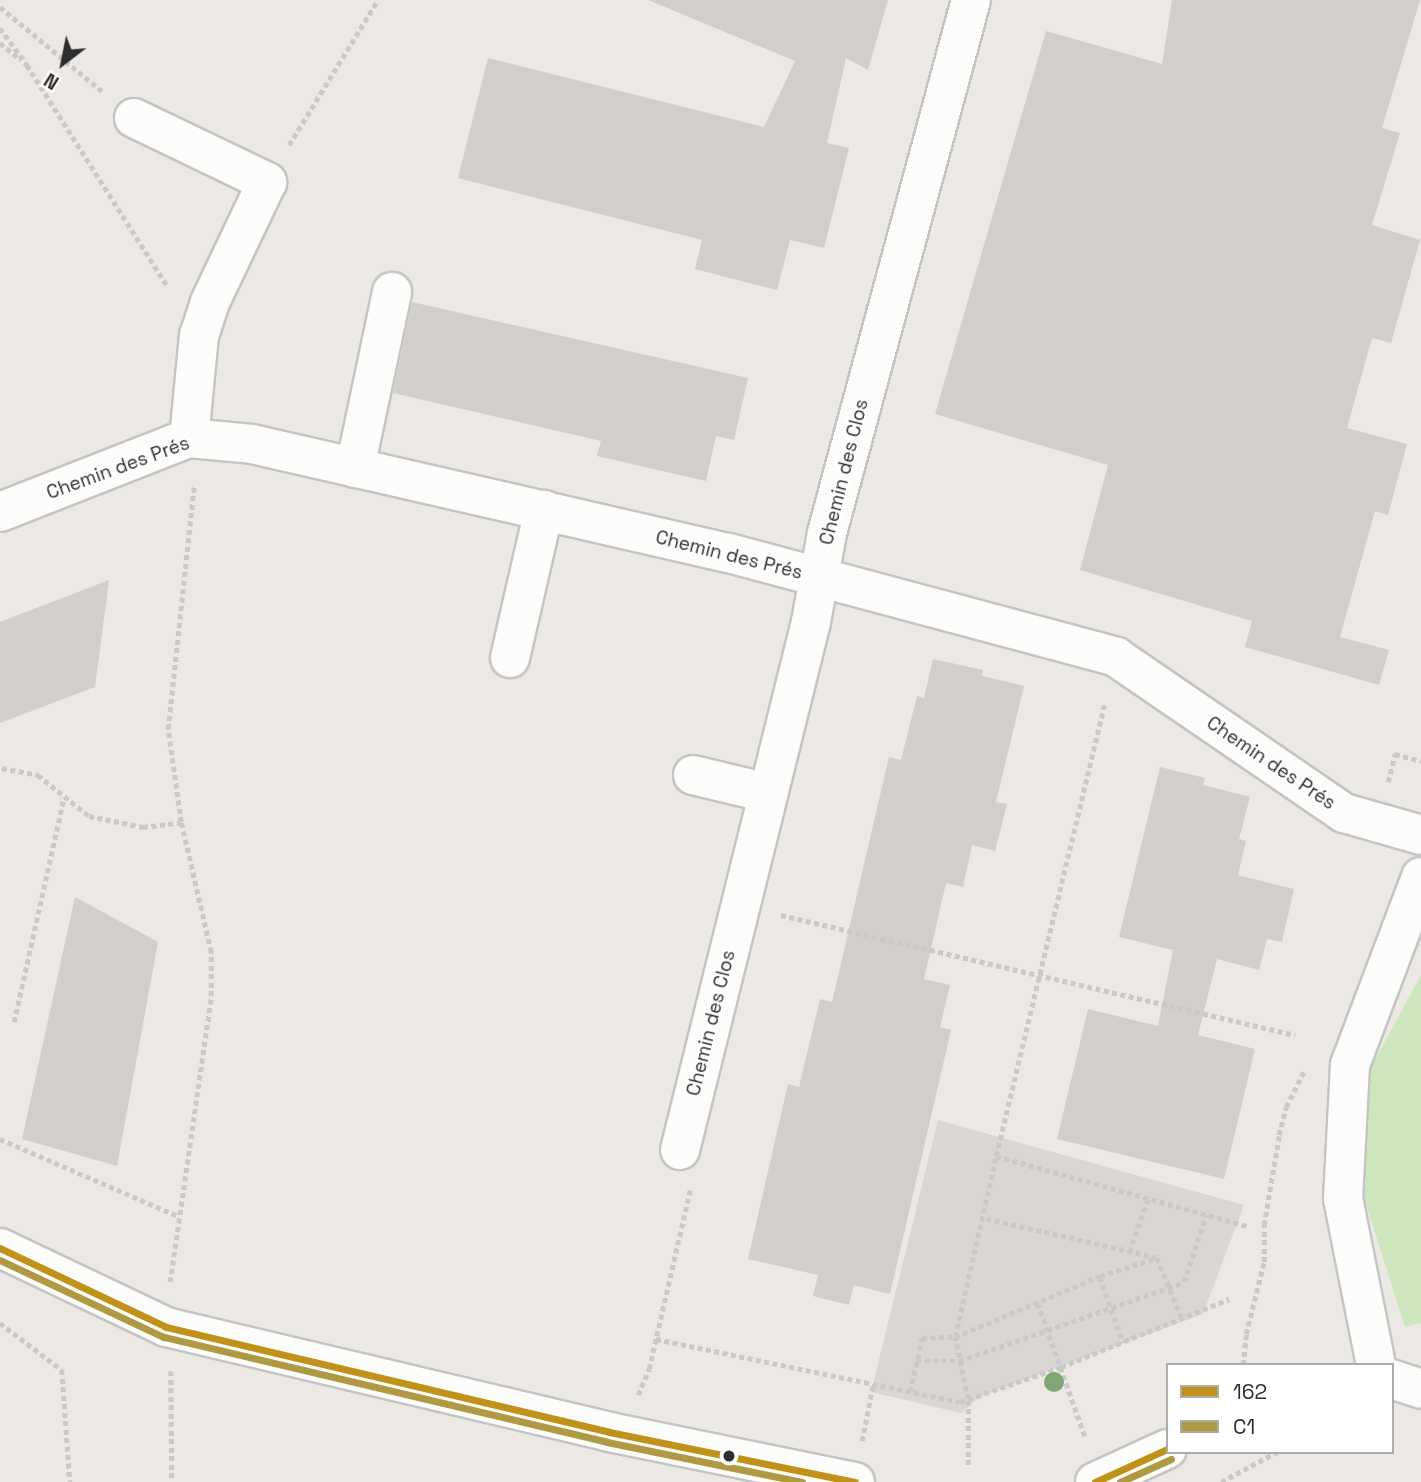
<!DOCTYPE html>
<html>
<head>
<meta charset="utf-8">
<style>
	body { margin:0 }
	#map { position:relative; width:1421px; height:1482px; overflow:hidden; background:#ece8e4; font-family:"Space Grotesk",sans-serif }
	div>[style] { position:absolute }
	.green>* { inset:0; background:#cee6be }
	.plaza>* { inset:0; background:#dad6d2 }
	.building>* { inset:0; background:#d1cecb }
	.path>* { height:4.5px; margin-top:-2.25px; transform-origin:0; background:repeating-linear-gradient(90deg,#c9c9c8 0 5px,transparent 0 8.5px) }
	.roads { filter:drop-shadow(2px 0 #c5c4c5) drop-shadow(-2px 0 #c5c4c5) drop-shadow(0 2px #c5c4c5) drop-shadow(0 -2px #c5c4c5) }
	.minor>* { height:38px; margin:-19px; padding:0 19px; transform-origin:19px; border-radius:19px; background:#fcfcfb }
	.bus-1>* { height:7px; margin:-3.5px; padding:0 3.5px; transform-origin:3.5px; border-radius:3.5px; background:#c0921a }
	.bus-2>* { height:7px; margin:-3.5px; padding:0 3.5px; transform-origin:3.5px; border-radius:3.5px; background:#af9942 }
	.trees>* { width:20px; height:20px; margin:-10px; border-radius:50%; background:#82a575 }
	.dots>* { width:19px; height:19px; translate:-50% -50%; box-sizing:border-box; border:4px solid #fff; border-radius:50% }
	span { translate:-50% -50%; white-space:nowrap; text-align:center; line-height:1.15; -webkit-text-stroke:5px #fff; paint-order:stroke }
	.street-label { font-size:19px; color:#2e2e2e }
	.legend { position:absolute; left:1166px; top:1363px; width:228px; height:91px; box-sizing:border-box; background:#fff; border:2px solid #ababab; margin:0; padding:9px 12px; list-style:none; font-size:21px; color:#2e2e2e }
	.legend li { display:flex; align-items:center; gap:14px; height:35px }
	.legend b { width:35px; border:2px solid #ababab }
	.north { position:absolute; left:28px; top:28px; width:70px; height:70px; -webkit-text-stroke:5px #fff; paint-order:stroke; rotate:212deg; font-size:19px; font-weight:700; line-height:28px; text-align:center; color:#2e2e2e }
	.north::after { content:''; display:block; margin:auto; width:24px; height:32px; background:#2e2e2e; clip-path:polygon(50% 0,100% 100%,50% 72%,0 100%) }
</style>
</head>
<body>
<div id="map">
	<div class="green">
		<div style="clip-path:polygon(1421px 975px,1421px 1323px,1405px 1327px,1363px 1195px,1368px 1073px)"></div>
	</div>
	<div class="plaza">
		<div style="clip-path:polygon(938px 1120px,1244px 1205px,1203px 1314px,981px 1396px,961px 1413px,871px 1392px)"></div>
	</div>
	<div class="building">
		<div style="clip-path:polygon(648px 0,888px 0,868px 70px,846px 58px,827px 143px,849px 148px,824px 248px,790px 240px,777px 290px,695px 269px,702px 240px,458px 178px,488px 58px,764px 127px,795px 61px)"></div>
		<div style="clip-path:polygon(1172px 0,1420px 0,1382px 128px,1400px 133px,1372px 225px,1420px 240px,1391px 343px,1372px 338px,1347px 428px,1407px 444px,1388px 515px,1375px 511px,1340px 637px,1389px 650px,1379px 685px,1245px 647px,1252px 621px,1080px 570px,1108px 465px,935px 414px,1046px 31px,1162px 64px)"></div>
		<div style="clip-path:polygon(412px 302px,748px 378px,734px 440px,716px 436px,706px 481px,597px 456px,601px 441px,393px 393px)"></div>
		<div style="clip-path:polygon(109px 580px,95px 687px,0 723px,0 622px)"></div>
		<div style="clip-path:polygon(933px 659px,983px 670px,982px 676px,1024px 686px,996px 802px,1007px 804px,995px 851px,972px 845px,963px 887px,946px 883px,924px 979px,950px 985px,940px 1027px,951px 1030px,890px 1294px,854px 1285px,849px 1305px,813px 1296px,818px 1275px,748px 1259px,788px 1084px,799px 1087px,820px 999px,832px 1002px,889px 757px,901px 760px,917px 696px,924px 698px)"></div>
		<div style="clip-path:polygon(1160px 767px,1205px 778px,1203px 785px,1250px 797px,1239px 839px,1246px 841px,1238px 875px,1294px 889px,1282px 942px,1267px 939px,1259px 970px,1217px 959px,1198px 1035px,1255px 1049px,1224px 1179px,1057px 1139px,1088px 1009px,1158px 1026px,1173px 950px,1119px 937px)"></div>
		<div style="clip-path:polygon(75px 897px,158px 942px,117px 1166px,22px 1139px)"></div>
	</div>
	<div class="path">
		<div style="left:0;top:7px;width:132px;rotate:39.5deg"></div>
		<div style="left:0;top:28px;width:46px;rotate:53.9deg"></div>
		<div style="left:27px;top:65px;width:263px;rotate:57.6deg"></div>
		<div style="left:0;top:43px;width:27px;rotate:39deg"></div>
		<div style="left:289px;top:145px;width:170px;rotate:-58.5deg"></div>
		<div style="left:2px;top:768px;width:37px;rotate:11deg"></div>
		<div style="left:38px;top:775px;width:65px;rotate:38.8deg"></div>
		<div style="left:89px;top:816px;width:55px;rotate:11.5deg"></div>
		<div style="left:143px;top:827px;width:38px;rotate:-7deg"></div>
		<div style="left:1388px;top:782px;width:29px;rotate:-76deg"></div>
		<div style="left:1395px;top:754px;width:27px;rotate:15deg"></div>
		<div style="left:781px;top:915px;width:528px;rotate:13.14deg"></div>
		<div style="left:14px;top:1022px;width:230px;rotate:-77.5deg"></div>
		<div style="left:0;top:1139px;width:194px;rotate:23.4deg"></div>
		<div style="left:996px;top:1156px;width:467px;rotate:-76.5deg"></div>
		<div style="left:1129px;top:1252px;width:57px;rotate:-70.6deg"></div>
		<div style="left:1157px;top:1258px;width:65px;rotate:67.4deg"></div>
		<div style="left:1100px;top:1277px;width:69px;rotate:70.5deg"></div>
		<div style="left:170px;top:1282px;width:289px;rotate:-81.8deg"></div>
		<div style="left:211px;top:996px;width:44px;rotate:-90deg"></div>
		<div style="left:211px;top:952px;width:133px;rotate:-103deg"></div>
		<div style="left:181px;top:822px;width:94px;rotate:-98deg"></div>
		<div style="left:168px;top:729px;width:246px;rotate:-83.9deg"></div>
		<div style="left:1038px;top:1303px;width:144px;rotate:70.6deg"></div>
		<div style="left:0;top:1323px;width:78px;rotate:37.2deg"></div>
		<div style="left:62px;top:1370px;width:112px;rotate:85.9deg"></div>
		<div style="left:656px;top:1339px;width:310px;rotate:11.7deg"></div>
		<div style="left:960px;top:1402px;width:107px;rotate:-19.1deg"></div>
		<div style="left:1061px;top:1367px;width:181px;rotate:-22deg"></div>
		<div style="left:916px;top:1361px;width:43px"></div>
		<div style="left:959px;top:1361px;width:238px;rotate:-19.3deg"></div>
		<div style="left:1184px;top:1282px;width:71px;rotate:-71.8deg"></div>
		<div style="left:1243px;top:1365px;width:31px;rotate:-84deg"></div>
		<div style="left:1246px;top:1334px;width:74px;rotate:-76deg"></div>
		<div style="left:1264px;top:1262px;width:37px;rotate:-90deg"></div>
		<div style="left:1264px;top:1225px;width:91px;rotate:-80.5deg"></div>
		<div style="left:1279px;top:1135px;width:29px;rotate:-76deg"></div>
		<div style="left:1286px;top:1107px;width:40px;rotate:-63.4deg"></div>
		<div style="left:171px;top:1371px;width:111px;rotate:89.5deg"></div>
		<div style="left:910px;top:1392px;width:55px;rotate:-77.5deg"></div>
		<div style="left:922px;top:1338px;width:33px;rotate:-2deg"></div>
		<div style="left:955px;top:1337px;width:157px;rotate:-22.8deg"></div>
		<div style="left:1100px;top:1276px;width:60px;rotate:-17.5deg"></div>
		<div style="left:1157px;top:1258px;width:180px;rotate:-167.1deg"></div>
		<div style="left:638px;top:1395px;width:28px;rotate:-67deg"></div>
		<div style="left:649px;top:1369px;width:184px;rotate:-77.1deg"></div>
		<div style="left:862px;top:1441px;width:58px;rotate:-79.1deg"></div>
		<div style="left:968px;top:1465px;width:66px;rotate:-90deg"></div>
		<div style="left:968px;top:1399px;width:63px;rotate:-101.8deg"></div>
		<div style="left:955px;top:1337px;width:186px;rotate:-77.2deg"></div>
		<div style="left:996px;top:1156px;width:261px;rotate:15.6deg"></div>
		<div style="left:1221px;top:1482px;width:64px;rotate:-28.2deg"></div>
	</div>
	<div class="roads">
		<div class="minor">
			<div style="left:134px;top:118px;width:148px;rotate:25.7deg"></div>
			<div style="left:267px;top:182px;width:133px;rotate:115.4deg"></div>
			<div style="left:210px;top:302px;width:35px;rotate:108deg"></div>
			<div style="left:199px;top:335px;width:103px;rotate:95.5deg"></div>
			<div style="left:355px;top:468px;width:180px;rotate:-78.1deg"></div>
			<div style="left:0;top:512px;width:203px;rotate:-21.4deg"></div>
			<div style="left:189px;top:438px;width:63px;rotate:5.4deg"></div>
			<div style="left:252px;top:444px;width:489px;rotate:12.9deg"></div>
			<div style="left:729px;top:553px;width:401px;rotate:15deg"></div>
			<div style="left:1116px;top:657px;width:276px;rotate:34.4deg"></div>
			<div style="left:1344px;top:813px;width:80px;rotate:15.9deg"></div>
			<div style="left:510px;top:658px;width:152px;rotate:-77.1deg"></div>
			<div style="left:693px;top:775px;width:77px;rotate:13.5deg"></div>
			<div style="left:680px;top:1150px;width:544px;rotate:-76.07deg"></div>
			<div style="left:811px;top:622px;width:90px;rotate:-79.8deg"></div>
			<div style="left:827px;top:533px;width:552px;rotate:-74.88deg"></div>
			<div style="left:0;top:1248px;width:184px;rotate:25.4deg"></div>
			<div style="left:166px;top:1327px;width:455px;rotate:13.3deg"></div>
			<div style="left:609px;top:1432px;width:251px;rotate:11.5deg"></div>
			<div style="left:1376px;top:1365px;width:169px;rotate:-101.2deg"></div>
			<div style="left:1343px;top:1199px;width:134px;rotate:-87deg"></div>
			<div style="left:1350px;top:1065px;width:201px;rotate:-69.3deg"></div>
			<div style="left:1391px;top:1379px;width:32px;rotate:18deg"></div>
			<div style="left:1095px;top:1482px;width:79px;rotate:-24.6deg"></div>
		</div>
	</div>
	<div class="bus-1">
		<div style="left:0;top:1248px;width:184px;rotate:25.4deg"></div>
		<div style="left:166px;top:1327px;width:455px;rotate:13.3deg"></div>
		<div style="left:609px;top:1432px;width:251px;rotate:11.5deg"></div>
		<div style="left:1095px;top:1482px;width:79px;rotate:-24.6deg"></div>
	</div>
	<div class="bus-2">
		<div style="left:0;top:1260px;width:181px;rotate:25.2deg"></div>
		<div style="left:164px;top:1337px;width:455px;rotate:13.3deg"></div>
		<div style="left:607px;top:1442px;width:199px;rotate:11.6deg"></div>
		<div style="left:1120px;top:1482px;width:56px;rotate:-24.3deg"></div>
	</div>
	<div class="trees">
		<div style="left:1054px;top:1382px"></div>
	</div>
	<div class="dots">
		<div style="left:729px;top:1456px;background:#2e2e2e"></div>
	</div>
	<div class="street-label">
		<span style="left:118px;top:468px;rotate:-20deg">Chemin des Prés</span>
		<span style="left:844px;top:472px;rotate:-76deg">Chemin des Clos</span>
		<span style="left:729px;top:555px;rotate:14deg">Chemin des Prés</span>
		<span style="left:1271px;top:763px;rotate:34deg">Chemin des Prés</span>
		<span style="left:711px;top:1023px;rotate:-76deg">Chemin des Clos</span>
	</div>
	<ul class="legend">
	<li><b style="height:9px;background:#c0921a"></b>162</li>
	<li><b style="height:9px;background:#af9942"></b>C1</li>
	</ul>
	<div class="north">N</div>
</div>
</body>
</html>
